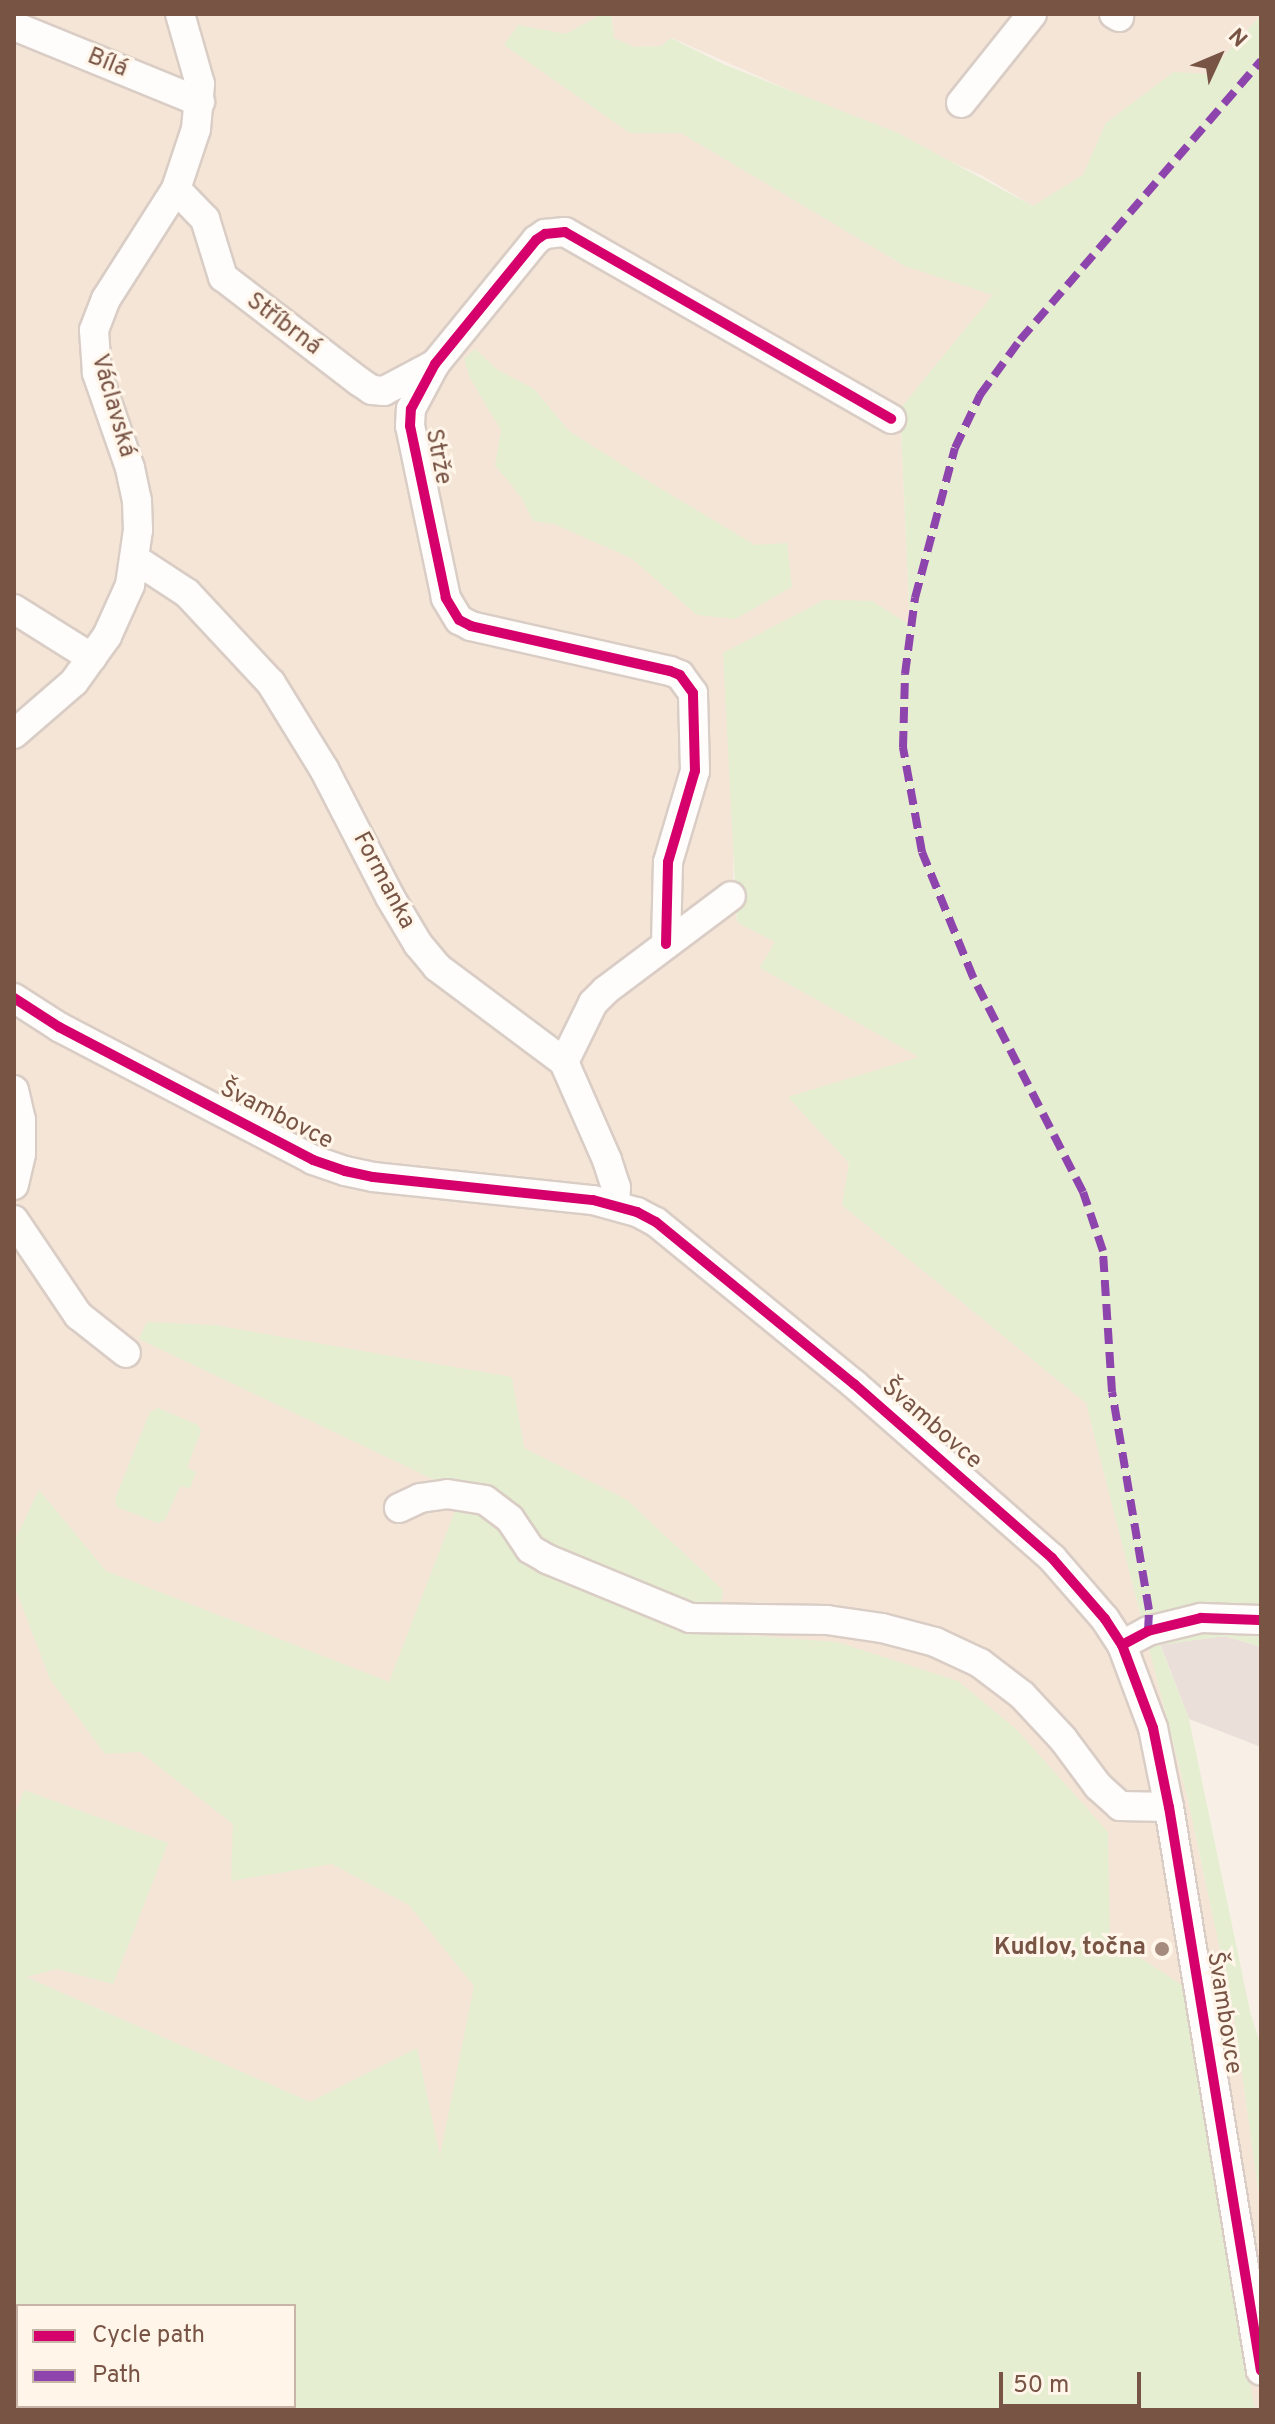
<!DOCTYPE html>
<html>
<head>
<meta charset="utf-8">
<style>
	body { margin:0 }
	#map { position:relative; width:1275px; height:2424px; overflow:hidden; background:#f8f0e7; font-family:Overpass,sans-serif }
	div>[style] { position:absolute }
	.residential>* { inset:0; background:#f4e5d7 }
	.industrial>* { inset:0; background:#ebe0d9 }
	.green>* { inset:0; background:#e5eed0 }
	.roads { filter:drop-shadow(2px 0 #d9cdc5) drop-shadow(-2px 0 #d9cdc5) drop-shadow(0 2px #d9cdc5) drop-shadow(0 -2px #d9cdc5) }
	.minor>* { height:28px; margin:-14px; padding:0 14px; transform-origin:14px; border-radius:14px; background:#fefdfb }
	.quiet>* { height:8px; margin-top:-4px; transform-origin:0; background:repeating-linear-gradient(90deg,#8e44ad 0 16px,transparent 0 24px) }
	.cycleway>* { height:10px; margin:-5px; padding:0 5px; transform-origin:5px; border-radius:5px; background:#d6006c }
	.dots>* { width:22px; height:22px; translate:-50% -50%; box-sizing:border-box; border:4px solid #fff5e9; border-radius:50% }
	span { translate:-50% -50%; white-space:nowrap; text-align:center; line-height:1.15; -webkit-text-stroke:6px #fff5e9; paint-order:stroke }
	.street-label { font-size:24px; color:#785445 }
	.poi-label { font-size:24px; color:#785445; font-weight:700 }
	.right { translate:-100% -50%; text-align:right }
	.frame { position:absolute; inset:0; border:16px solid #785445; pointer-events:none }
	.legend { position:absolute; left:16px; top:2304px; width:280px; height:104px; box-sizing:border-box; background:#fff5e9; border:2px solid #c9b5a7; margin:0; padding:10px 14px; list-style:none; font-size:24px; color:#785445 }
	.legend li { display:flex; align-items:center; gap:16px; height:40px }
	.legend b { width:40px; border:2px solid #c9b5a7 }
	.north { position:absolute; left:1179px; top:16px; width:80px; height:80px; -webkit-text-stroke:6px #fff5e9; paint-order:stroke; rotate:46deg; font-size:22px; font-weight:700; line-height:32px; text-align:center; color:#785445 }
	.north::after { content:''; display:block; margin:auto; width:28px; height:36px; background:#785445; clip-path:polygon(50% 0,100% 100%,50% 72%,0 100%) }
	.scale { position:absolute; left:999px; top:2372px; width:142px; height:36px; box-sizing:border-box; border:4px solid #785445; border-top:0; padding-left:10px; font-size:24px; line-height:28px; white-space:nowrap; color:#785445; -webkit-text-stroke:6px #fff5e9; paint-order:stroke }
</style>
</head>
<body>
<div id="map">
	<div class="residential">
		<div style="clip-path:polygon(14px 14px,602px 14px,566px 34px,518px 25px,505px 45px,630px 133px,681px 133px,905px 266px,994px 295px,900px 409px,910px 626px,734px 817px,733px 894px,737px 922px,775px 942px,761px 968px,920px 1057px,789px 1098px,849px 1163px,842px 1205px,1086px 1403px,1188px 1800px,1234px 2015px,1261px 2210px,1261px 2410px,1224px 2410px,440px 2159px,417px 2048px,310px 2102px,24px 1976px,57px 1969px,113px 1984px,24px 1791px,14px 1818px)"></div>
		<div style="clip-path:polygon(611px 14px,1261px 14px,1261px 15px,1208px 74px,1174px 73px,1106px 123px,1083px 175px,1033px 206px,983px 176px,672px 38px,661px 46px,634px 47px,614px 38px)"></div>
	</div>
	<div class="industrial">
		<div style="clip-path:polygon(1225px 1636px,1261px 1647px,1261px 1747px,1189px 1719px,1160px 1644px)"></div>
	</div>
	<div class="green">
		<div style="clip-path:polygon(602px 14px,611px 14px,614px 38px,634px 47px,661px 46px,671px 38px,723px 64px,898px 133px,1033px 206px,1083px 175px,1106px 123px,1174px 72px,1208px 74px,1261px 15px,1261px 1647px,1225px 1636px,1160px 1645px,1189px 1719px,1250px 2011px,1261px 2047px,1261px 2210px,1234px 2015px,1188px 1800px,1086px 1403px,842px 1205px,849px 1163px,788px 1097px,919px 1057px,760px 968px,775px 942px,737px 922px,723px 653px,824px 600px,872px 601px,910px 625px,900px 409px,993px 295px,905px 266px,681px 133px,630px 133px,504px 45px,518px 25px,566px 34px)"></div>
		<div style="clip-path:polygon(475px 349px,498px 370px,534px 389px,569px 431px,643px 478px,755px 545px,787px 543px,792px 587px,735px 619px,697px 615px,631px 558px,554px 524px,533px 521px,521px 497px,495px 465px,501px 430px,470px 378px,464px 359px)"></div>
		<div style="clip-path:polygon(evenodd,147px 1322px,214px 1325px,512px 1377px,524px 1448px,627px 1500px,723px 1590px,717px 1633px,837px 1642px,958px 1681px,1016px 1729px,1108px 1832px,1110px 1938px,1182px 1985px,1255px 2410px,14px 2410px,14px 1818px,24px 1790px,168px 1843px,113px 1984px,57px 1969px,26px 1977px,310px 2102px,417px 2048px,440px 2156px,474px 1986px,409px 1905px,332px 1864px,231px 1881px,233px 1824px,140px 1752px,105px 1754px,50px 1679px,14px 1585px,14px 1542px,39px 1490px,106px 1571px,389px 1682px,462px 1493px,139px 1339px,147px 1322px,18px 2306px,294px 2306px,294px 2406px,18px 2406px,18px 2306px)"></div>
		<div style="clip-path:polygon(158px 1408px,198px 1425px,201px 1431px,187px 1467px,196px 1472px,190px 1488px,180px 1486px,165px 1520px,158px 1523px,117px 1507px,115px 1499px,150px 1412px)"></div>
	</div>
	<div class="roads">
		<div class="minor">
			<div style="left:1114px;top:14px;width:6px;rotate:31deg"></div>
			<div style="left:14px;top:26px;width:201px;rotate:22.2deg"></div>
			<div style="left:961px;top:103px;width:114px;rotate:-51.4deg"></div>
			<div style="left:176px;top:189px;width:42px;rotate:46deg"></div>
			<div style="left:205px;top:219px;width:61px;rotate:72.8deg"></div>
			<div style="left:223px;top:277px;width:173px;rotate:37.5deg"></div>
			<div style="left:360px;top:382px;width:14px;rotate:34deg"></div>
			<div style="left:372px;top:390px;width:12px;rotate:5deg"></div>
			<div style="left:384px;top:391px;width:58px;rotate:-27.9deg"></div>
			<div style="left:135px;top:559px;width:62px;rotate:33.2deg"></div>
			<div style="left:187px;top:593px;width:123px;rotate:47deg"></div>
			<div style="left:271px;top:683px;width:101px;rotate:58.4deg"></div>
			<div style="left:324px;top:769px;width:144px;rotate:62.7deg"></div>
			<div style="left:390px;top:897px;width:55px;rotate:59.2deg"></div>
			<div style="left:418px;top:944px;width:30px;rotate:50deg"></div>
			<div style="left:437px;top:967px;width:159px;rotate:36.8deg"></div>
			<div style="left:564px;top:1062px;width:107px;rotate:66.3deg"></div>
			<div style="left:607px;top:1160px;width:28px;rotate:72deg"></div>
			<div style="left:616px;top:1187px;width:18px;rotate:93deg"></div>
			<div style="left:14px;top:609px;width:92px;rotate:32.1deg"></div>
			<div style="left:14px;top:734px;width:79px;rotate:-40.9deg"></div>
			<div style="left:74px;top:682px;width:57px;rotate:-54.3deg"></div>
			<div style="left:107px;top:636px;width:56px;rotate:-65.7deg"></div>
			<div style="left:130px;top:585px;width:56px;rotate:-81.7deg"></div>
			<div style="left:138px;top:530px;width:29px;rotate:-92deg"></div>
			<div style="left:137px;top:501px;width:34px;rotate:-102deg"></div>
			<div style="left:130px;top:468px;width:101px;rotate:-109.2deg"></div>
			<div style="left:97px;top:373px;width:43px;rotate:-94deg"></div>
			<div style="left:94px;top:330px;width:33px;rotate:-69deg"></div>
			<div style="left:106px;top:299px;width:130px;rotate:-57.5deg"></div>
			<div style="left:176px;top:189px;width:63px;rotate:-71.6deg"></div>
			<div style="left:196px;top:129px;width:45px;rotate:-84.9deg"></div>
			<div style="left:200px;top:84px;width:73px;rotate:-105.9deg"></div>
			<div style="left:666px;top:944px;width:82px;rotate:-88.6deg"></div>
			<div style="left:668px;top:862px;width:95px;rotate:-73.5deg"></div>
			<div style="left:695px;top:771px;width:78px;rotate:-91.5deg"></div>
			<div style="left:693px;top:693px;width:22px;rotate:-126deg"></div>
			<div style="left:680px;top:675px;width:11px;rotate:-158deg"></div>
			<div style="left:670px;top:671px;width:204px;rotate:-167.3deg"></div>
			<div style="left:471px;top:626px;width:13px;rotate:-153deg"></div>
			<div style="left:459px;top:620px;width:26px;rotate:-121deg"></div>
			<div style="left:446px;top:598px;width:176px;rotate:-101.8deg"></div>
			<div style="left:410px;top:426px;width:17px;rotate:-87deg"></div>
			<div style="left:411px;top:409px;width:51px;rotate:-61.9deg"></div>
			<div style="left:435px;top:364px;width:160px;rotate:-50.8deg"></div>
			<div style="left:536px;top:240px;width:11px;rotate:-34deg"></div>
			<div style="left:545px;top:234px;width:20px;rotate:-6deg"></div>
			<div style="left:565px;top:232px;width:376px;rotate:29.8deg"></div>
			<div style="left:14px;top:998px;width:54px;rotate:32.8deg"></div>
			<div style="left:59px;top:1027px;width:287px;rotate:27.6deg"></div>
			<div style="left:313px;top:1160px;width:34px;rotate:19deg"></div>
			<div style="left:345px;top:1171px;width:29px;rotate:12deg"></div>
			<div style="left:373px;top:1177px;width:221px;rotate:6deg"></div>
			<div style="left:593px;top:1200px;width:46px;rotate:15.3deg"></div>
			<div style="left:637px;top:1212px;width:21px;rotate:28deg"></div>
			<div style="left:656px;top:1222px;width:256px;rotate:39.3deg"></div>
			<div style="left:854px;top:1384px;width:264px;rotate:41.3deg"></div>
			<div style="left:1052px;top:1558px;width:81px;rotate:49deg"></div>
			<div style="left:1105px;top:1619px;width:31px;rotate:57deg"></div>
			<div style="left:1122px;top:1645px;width:89px;rotate:69.5deg"></div>
			<div style="left:1153px;top:1728px;width:81px;rotate:78.6deg"></div>
			<div style="left:1169px;top:1807px;width:571px;rotate:80.74deg"></div>
			<div style="left:564px;top:1062px;width:66px;rotate:-63.8deg"></div>
			<div style="left:593px;top:1003px;width:18px;rotate:-45deg"></div>
			<div style="left:606px;top:990px;width:156px;rotate:-36.9deg"></div>
			<div style="left:14px;top:1090px;width:31px;rotate:77deg"></div>
			<div style="left:21px;top:1120px;width:34px;rotate:90deg"></div>
			<div style="left:21px;top:1154px;width:32px;rotate:103deg"></div>
			<div style="left:14px;top:1220px;width:115px;rotate:56deg"></div>
			<div style="left:78px;top:1315px;width:61px;rotate:38.4deg"></div>
			<div style="left:399px;top:1508px;width:23px;rotate:-25deg"></div>
			<div style="left:420px;top:1498px;width:27px;rotate:-8deg"></div>
			<div style="left:447px;top:1494px;width:38px;rotate:9deg"></div>
			<div style="left:485px;top:1500px;width:31px;rotate:37deg"></div>
			<div style="left:510px;top:1519px;width:36px;rotate:56deg"></div>
			<div style="left:530px;top:1549px;width:20px;rotate:30deg"></div>
			<div style="left:547px;top:1559px;width:155px;rotate:22.4deg"></div>
			<div style="left:690px;top:1618px;width:137px;rotate:0.8deg"></div>
			<div style="left:827px;top:1620px;width:56px;rotate:8.3deg"></div>
			<div style="left:882px;top:1628px;width:55px;rotate:14.8deg"></div>
			<div style="left:935px;top:1642px;width:50px;rotate:25deg"></div>
			<div style="left:980px;top:1663px;width:53px;rotate:37.3deg"></div>
			<div style="left:1022px;top:1695px;width:60px;rotate:47deg"></div>
			<div style="left:1063px;top:1739px;width:59px;rotate:53.3deg"></div>
			<div style="left:1098px;top:1786px;width:30px;rotate:42deg"></div>
			<div style="left:1120px;top:1806px;width:49px;rotate:1.2deg"></div>
			<div style="left:1122px;top:1645px;width:30px;rotate:-28deg"></div>
			<div style="left:1148px;top:1631px;width:55px;rotate:-13.8deg"></div>
			<div style="left:1201px;top:1618px;width:60px;rotate:1.9deg"></div>
		</div>
	</div>
	<div class="quiet">
		<div style="left:1148px;top:1631px;width:21px;rotate:-87deg"></div>
		<div style="left:1149px;top:1610px;width:221px;rotate:-99.6deg"></div>
		<div style="left:1112px;top:1392px;width:141px;rotate:-93.7deg"></div>
		<div style="left:1103px;top:1251px;width:62px;rotate:-108.7deg"></div>
		<div style="left:1083px;top:1192px;width:242px;rotate:-117.1deg"></div>
		<div style="left:973px;top:977px;width:135px;rotate:-112.2deg"></div>
		<div style="left:922px;top:852px;width:107px;rotate:-100.3deg"></div>
		<div style="left:903px;top:747px;width:73px;rotate:-88.4deg"></div>
		<div style="left:905px;top:674px;width:77px;rotate:-82.5deg"></div>
		<div style="left:915px;top:598px;width:155px;rotate:-75.1deg"></div>
		<div style="left:955px;top:448px;width:59px;rotate:-64.7deg"></div>
		<div style="left:980px;top:395px;width:68px;rotate:-54deg"></div>
		<div style="left:1020px;top:340px;width:369px;rotate:-49.2deg"></div>
	</div>
	<div class="cycleway">
		<div style="left:666px;top:944px;width:82px;rotate:-88.6deg"></div>
		<div style="left:668px;top:862px;width:95px;rotate:-73.5deg"></div>
		<div style="left:695px;top:771px;width:78px;rotate:-91.5deg"></div>
		<div style="left:693px;top:693px;width:22px;rotate:-126deg"></div>
		<div style="left:680px;top:675px;width:11px;rotate:-158deg"></div>
		<div style="left:670px;top:671px;width:204px;rotate:-167.3deg"></div>
		<div style="left:471px;top:626px;width:13px;rotate:-153deg"></div>
		<div style="left:459px;top:620px;width:26px;rotate:-121deg"></div>
		<div style="left:446px;top:598px;width:176px;rotate:-101.8deg"></div>
		<div style="left:410px;top:426px;width:17px;rotate:-87deg"></div>
		<div style="left:411px;top:409px;width:51px;rotate:-61.9deg"></div>
		<div style="left:435px;top:364px;width:160px;rotate:-50.8deg"></div>
		<div style="left:536px;top:240px;width:11px;rotate:-34deg"></div>
		<div style="left:545px;top:234px;width:20px;rotate:-6deg"></div>
		<div style="left:565px;top:232px;width:376px;rotate:29.8deg"></div>
		<div style="left:14px;top:998px;width:54px;rotate:32.8deg"></div>
		<div style="left:59px;top:1027px;width:287px;rotate:27.6deg"></div>
		<div style="left:313px;top:1160px;width:34px;rotate:19deg"></div>
		<div style="left:345px;top:1171px;width:29px;rotate:12deg"></div>
		<div style="left:373px;top:1177px;width:221px;rotate:6deg"></div>
		<div style="left:593px;top:1200px;width:46px;rotate:15.3deg"></div>
		<div style="left:637px;top:1212px;width:21px;rotate:28deg"></div>
		<div style="left:656px;top:1222px;width:256px;rotate:39.3deg"></div>
		<div style="left:854px;top:1384px;width:264px;rotate:41.3deg"></div>
		<div style="left:1052px;top:1558px;width:81px;rotate:49deg"></div>
		<div style="left:1105px;top:1619px;width:31px;rotate:57deg"></div>
		<div style="left:1122px;top:1645px;width:89px;rotate:69.5deg"></div>
		<div style="left:1153px;top:1728px;width:81px;rotate:78.6deg"></div>
		<div style="left:1169px;top:1807px;width:571px;rotate:80.74deg"></div>
		<div style="left:1122px;top:1645px;width:30px;rotate:-28deg"></div>
		<div style="left:1148px;top:1631px;width:55px;rotate:-13.8deg"></div>
		<div style="left:1201px;top:1618px;width:60px;rotate:1.9deg"></div>
	</div>
	<div class="dots">
		<div style="left:1162px;top:1949px;background:#a58b7e"></div>
	</div>
	<div class="street-label">
		<span style="left:107px;top:64px;rotate:22deg">Bílá</span>
		<span style="left:283px;top:325px;rotate:37deg">Stříbrná</span>
		<span style="left:112px;top:406px;rotate:74deg">Václavská</span>
		<span style="left:437px;top:457px;rotate:79deg">Strže</span>
		<span style="left:383px;top:881px;rotate:62deg">Formanka</span>
		<span style="left:276px;top:1116px;rotate:27deg">Švambovce</span>
		<span style="left:931px;top:1425px;rotate:41deg">Švambovce</span>
		<span style="left:1223px;top:2013px;rotate:81deg">Švambovce</span>
	</div>
	<div class="poi-label">
		<span class="right" style="left:1146px;top:1949px">Kudlov, točna</span>
	</div>
	<div class="frame"></div>
	<ul class="legend">
	<li><b style="height:10px;background:#d6006c"></b>Cycle path</li>
	<li><b style="height:10px;background:#8e44ad"></b>Path</li>
	</ul>
	<div class="north">N</div>
	<div class="scale">50 m</div>
</div>
</body>
</html>
